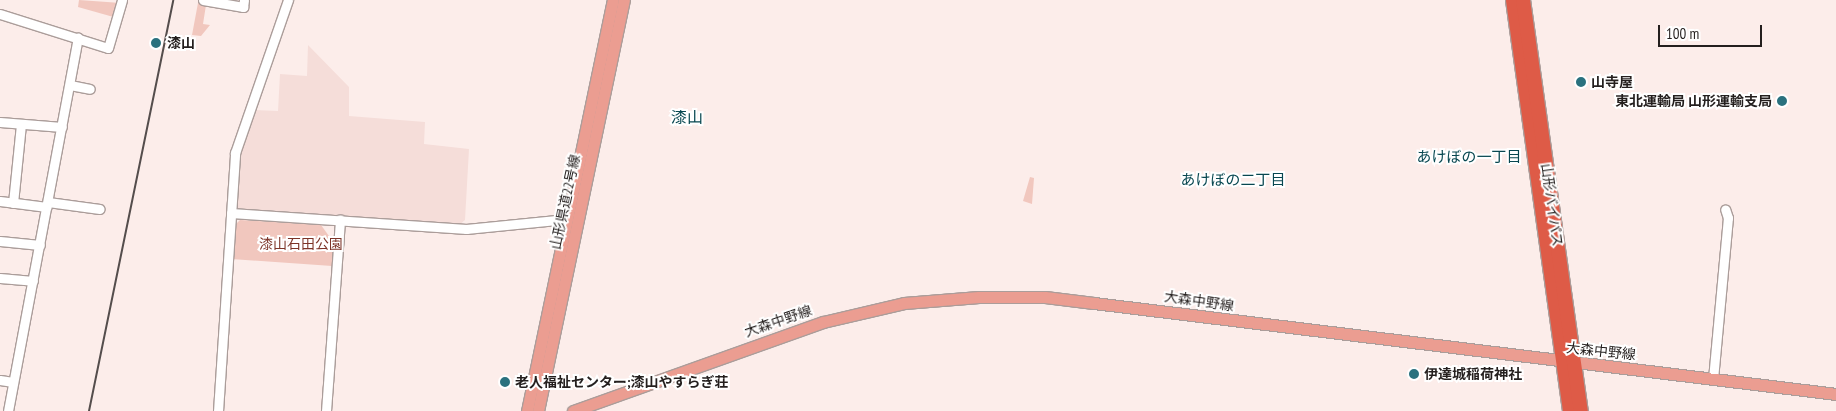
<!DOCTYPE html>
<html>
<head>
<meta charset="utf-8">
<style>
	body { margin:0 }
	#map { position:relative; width:1836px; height:411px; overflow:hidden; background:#fcedea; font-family:"PT Sans Narrow","Noto Sans JP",sans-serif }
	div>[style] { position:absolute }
	.built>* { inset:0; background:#f5ddd9 }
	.green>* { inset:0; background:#f1c7be }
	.roads { filter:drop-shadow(1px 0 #ab9d9a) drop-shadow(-1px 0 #ab9d9a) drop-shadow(0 1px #ab9d9a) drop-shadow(0 -1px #ab9d9a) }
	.minor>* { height:9px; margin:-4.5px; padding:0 4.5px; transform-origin:4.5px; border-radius:4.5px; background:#fff }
	.major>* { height:11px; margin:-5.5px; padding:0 5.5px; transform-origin:5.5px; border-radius:5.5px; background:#eb9d91 }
	.highway>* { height:14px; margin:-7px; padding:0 7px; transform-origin:7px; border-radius:7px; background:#de5b47 }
	.rail>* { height:2px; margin:-1px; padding:0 1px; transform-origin:1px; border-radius:1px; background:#544d4c }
	.dots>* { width:14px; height:14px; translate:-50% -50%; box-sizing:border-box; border:2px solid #fff; border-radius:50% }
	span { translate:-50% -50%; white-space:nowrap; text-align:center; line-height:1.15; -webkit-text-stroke:4px #fff; paint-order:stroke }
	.poi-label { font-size:14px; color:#241f1e; font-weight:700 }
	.left { translate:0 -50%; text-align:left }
	.right { translate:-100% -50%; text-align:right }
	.street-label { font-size:14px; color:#241f1e }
	.park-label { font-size:14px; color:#7d3428 }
	.neighbourhood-label { font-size:15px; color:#084750 }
	.quarter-label { font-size:16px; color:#084750 }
	.scale { position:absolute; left:1658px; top:25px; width:104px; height:22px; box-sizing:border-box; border:2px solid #241f1e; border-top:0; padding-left:6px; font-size:15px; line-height:18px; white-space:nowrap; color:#241f1e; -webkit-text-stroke:4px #fff; paint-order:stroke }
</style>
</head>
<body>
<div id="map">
	<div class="built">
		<div style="clip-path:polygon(308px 45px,349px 87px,349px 116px,425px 122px,424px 144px,469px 149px,465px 220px,459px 225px,234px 210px,237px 154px,254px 110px,278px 111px,280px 74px,307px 76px)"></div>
	</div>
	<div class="green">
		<div style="clip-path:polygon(79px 0,121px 3px,117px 18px,78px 7px)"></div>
		<div style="clip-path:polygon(198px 3px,206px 5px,203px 24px,210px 25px,201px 36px,192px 35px)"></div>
		<div style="clip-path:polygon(1030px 177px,1034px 178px,1032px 204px,1023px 201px)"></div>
		<div style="clip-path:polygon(240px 220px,321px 225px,334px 243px,332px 266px,231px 259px,234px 226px)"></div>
	</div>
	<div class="roads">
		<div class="minor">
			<div style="left:203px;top:0;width:41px;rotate:9.9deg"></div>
			<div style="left:243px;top:7px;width:7px;rotate:-82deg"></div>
			<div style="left:0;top:14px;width:113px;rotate:17.5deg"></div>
			<div style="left:108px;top:48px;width:50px;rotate:-73.7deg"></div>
			<div style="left:70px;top:85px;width:20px;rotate:11deg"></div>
			<div style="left:0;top:122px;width:62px;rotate:4.6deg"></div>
			<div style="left:0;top:201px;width:47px;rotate:7.3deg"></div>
			<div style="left:48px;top:202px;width:52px;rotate:7.7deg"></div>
			<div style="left:13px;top:203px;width:79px;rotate:-84.2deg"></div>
			<div style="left:231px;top:213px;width:236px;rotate:3.9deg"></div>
			<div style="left:466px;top:229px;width:101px;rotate:-5.7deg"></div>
			<div style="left:0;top:241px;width:40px;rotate:5.7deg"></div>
			<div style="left:0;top:278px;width:33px;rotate:5deg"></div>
			<div style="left:1713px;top:379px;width:162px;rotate:-84.7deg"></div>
			<div style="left:1728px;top:218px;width:9px;rotate:-108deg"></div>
			<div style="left:0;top:380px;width:13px;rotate:9deg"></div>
			<div style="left:8px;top:411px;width:380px;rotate:-79.4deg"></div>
			<div style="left:218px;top:411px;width:259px;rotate:-86.2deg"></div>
			<div style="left:235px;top:153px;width:162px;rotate:-70.9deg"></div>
			<div style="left:326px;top:411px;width:192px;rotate:-85.8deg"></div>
		</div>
		<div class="major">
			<div style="left:527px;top:411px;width:420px;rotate:-78.2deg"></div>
			<div style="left:538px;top:411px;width:420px;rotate:-78.2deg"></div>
			<div style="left:573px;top:411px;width:265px;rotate:-19.6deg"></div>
			<div style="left:823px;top:322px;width:83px;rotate:-13.2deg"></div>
			<div style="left:904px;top:303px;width:75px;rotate:-4.6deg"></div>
			<div style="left:979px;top:297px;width:66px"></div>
			<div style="left:1045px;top:297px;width:49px;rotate:7deg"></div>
			<div style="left:1094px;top:303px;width:748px;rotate:6.99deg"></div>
		</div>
		<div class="highway">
			<div style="left:1513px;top:0;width:415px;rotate:82.1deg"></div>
			<div style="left:1523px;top:0;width:415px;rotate:82deg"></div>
		</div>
	</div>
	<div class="rail">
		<div style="left:89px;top:411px;width:419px;rotate:-78.4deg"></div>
	</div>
	<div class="dots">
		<div style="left:156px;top:43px;background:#2a717e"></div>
		<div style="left:1581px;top:82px;background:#2a717e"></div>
		<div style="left:1782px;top:101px;background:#2a717e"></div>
		<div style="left:1414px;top:374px;background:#2a717e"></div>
		<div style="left:505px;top:382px;background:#2a717e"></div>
	</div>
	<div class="poi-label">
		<span class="left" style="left:167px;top:43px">漆山</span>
		<span class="left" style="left:1591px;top:82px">山寺屋</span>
		<span class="right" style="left:1772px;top:101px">東北運輸局 山形運輸支局</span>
		<span class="left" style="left:1424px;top:374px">伊達城稲荷神社</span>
		<span class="left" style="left:515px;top:382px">老人福祉センター;漆山やすらぎ荘</span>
	</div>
	<div class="street-label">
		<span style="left:565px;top:202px;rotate:-78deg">山形県道22号線</span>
		<span style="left:1552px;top:205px;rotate:82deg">山形バイパス</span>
		<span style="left:1199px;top:301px;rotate:8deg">大森中野線</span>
		<span style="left:778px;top:321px;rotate:-19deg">大森中野線</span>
		<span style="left:1601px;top:351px;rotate:6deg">大森中野線</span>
	</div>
	<div class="park-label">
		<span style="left:301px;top:244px">漆山石田公園</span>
	</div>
	<div class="neighbourhood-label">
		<span style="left:1469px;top:157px">あけぼの一丁目</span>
		<span style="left:1233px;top:180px">あけぼの二丁目</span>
	</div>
	<div class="quarter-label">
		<span style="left:687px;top:117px">漆山</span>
	</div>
	<div class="scale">100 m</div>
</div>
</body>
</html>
